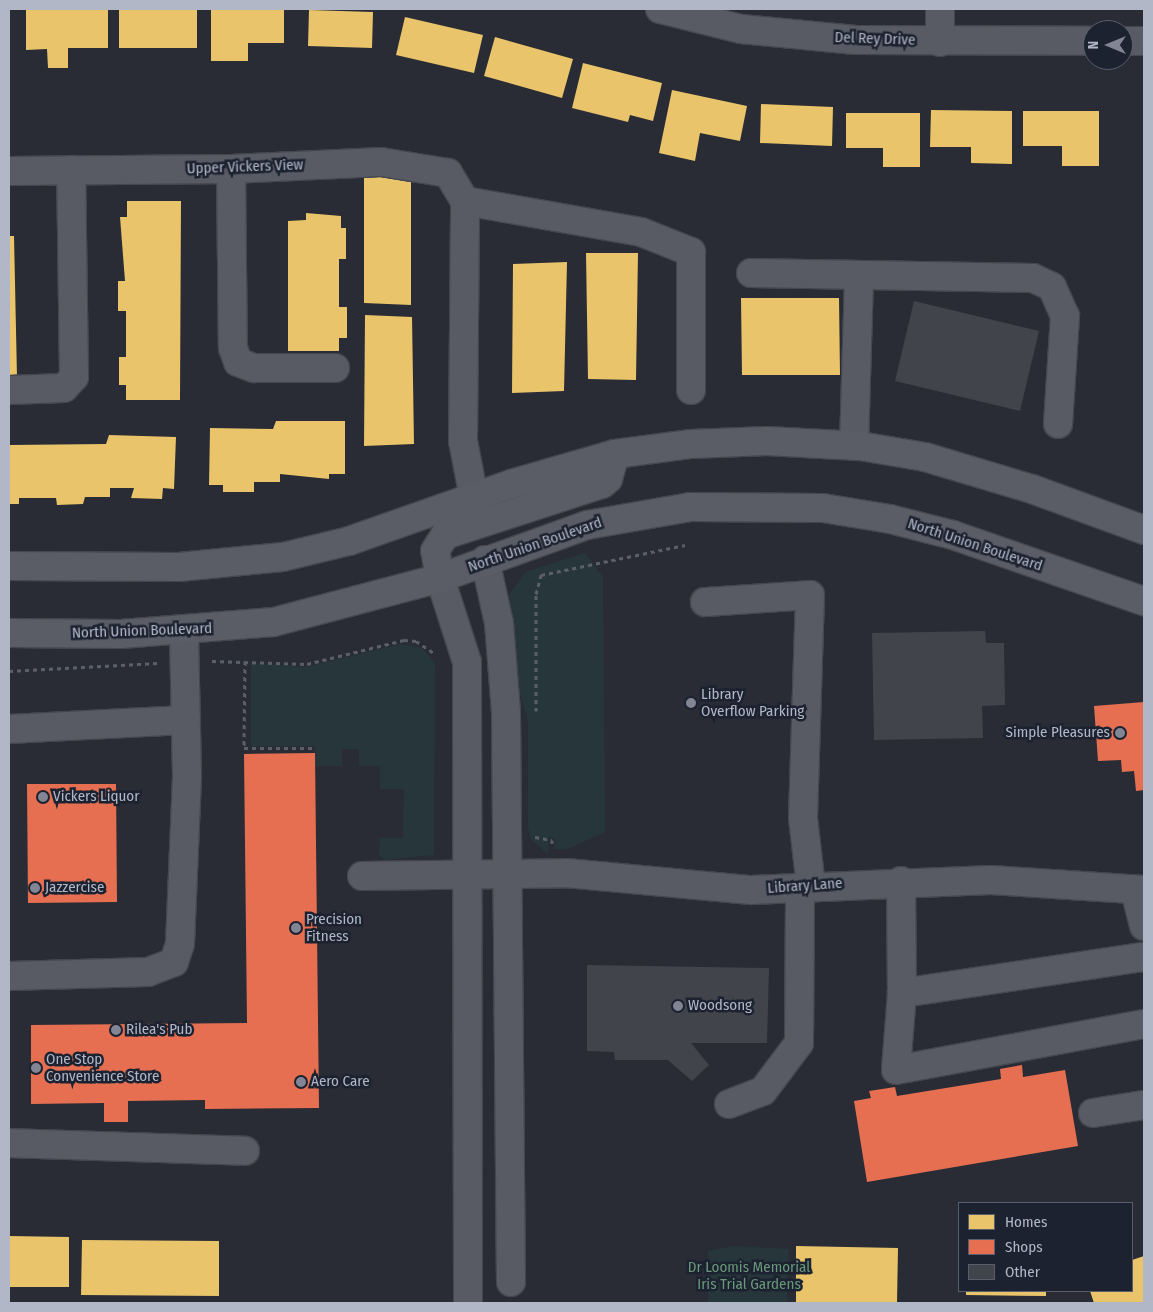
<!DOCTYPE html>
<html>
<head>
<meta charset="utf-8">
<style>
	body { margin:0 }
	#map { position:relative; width:1153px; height:1312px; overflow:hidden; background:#292c35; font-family:"Fira Sans Condensed",sans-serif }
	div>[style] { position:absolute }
	.green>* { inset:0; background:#26363b }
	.homes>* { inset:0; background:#e9c46a }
	.shops>* { inset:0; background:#e76f51 }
	.building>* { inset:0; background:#42444c }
	.path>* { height:3px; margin-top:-1.5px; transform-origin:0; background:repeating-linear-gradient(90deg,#5b5f67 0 4px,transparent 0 8px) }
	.roads { filter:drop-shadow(1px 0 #45474f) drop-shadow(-1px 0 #45474f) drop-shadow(0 1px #45474f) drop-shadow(0 -1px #45474f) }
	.minor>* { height:28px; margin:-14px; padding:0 14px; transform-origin:14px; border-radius:14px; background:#585b63 }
	.major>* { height:28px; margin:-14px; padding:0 14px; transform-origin:14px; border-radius:14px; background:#5a5d65 }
	.dots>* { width:14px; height:14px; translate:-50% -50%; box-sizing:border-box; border:2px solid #1c2230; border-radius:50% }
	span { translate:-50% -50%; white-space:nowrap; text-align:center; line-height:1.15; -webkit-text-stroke:5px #1c2230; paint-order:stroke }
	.street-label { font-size:15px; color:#b2b7c7 }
	.poi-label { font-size:15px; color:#b2b7c7 }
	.left { translate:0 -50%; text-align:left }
	.right { translate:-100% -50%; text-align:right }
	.park-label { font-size:15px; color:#69987a }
	.frame { position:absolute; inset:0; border:10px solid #b2b7c7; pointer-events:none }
	.legend { position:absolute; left:958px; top:1202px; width:175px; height:90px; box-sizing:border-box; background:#1c2230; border:1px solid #585e6c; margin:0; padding:6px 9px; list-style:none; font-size:15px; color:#b2b7c7 }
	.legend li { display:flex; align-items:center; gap:10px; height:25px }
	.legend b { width:25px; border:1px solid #585e6c }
	.north { position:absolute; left:1083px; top:20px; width:50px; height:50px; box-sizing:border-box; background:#1c2230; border:1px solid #585e6c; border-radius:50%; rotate:270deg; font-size:14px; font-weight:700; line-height:20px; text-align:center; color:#b2b7c7 }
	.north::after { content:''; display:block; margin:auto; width:18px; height:22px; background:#828694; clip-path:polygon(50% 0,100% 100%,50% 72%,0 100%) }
</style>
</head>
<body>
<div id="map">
	<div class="green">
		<div style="clip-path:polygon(585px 553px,603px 577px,605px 832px,568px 849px,554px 849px,555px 839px,549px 837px,548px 854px,531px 840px,528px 828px,528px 721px,517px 683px,509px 595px,525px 572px)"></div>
		<div style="clip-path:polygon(400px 644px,422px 648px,435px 663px,434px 855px,385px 860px,379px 855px,380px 838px,403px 838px,404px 789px,380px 789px,380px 766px,359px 766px,359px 749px,342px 749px,342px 766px,315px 766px,315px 746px,251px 746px,251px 663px,307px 667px)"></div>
		<div style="clip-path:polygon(733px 1246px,789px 1249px,787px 1303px,708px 1303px,708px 1251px)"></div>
	</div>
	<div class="homes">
		<div style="clip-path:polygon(26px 9px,108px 9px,108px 48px,68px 48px,68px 68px,48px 68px,47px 49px,26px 50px)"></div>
		<div style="clip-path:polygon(119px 9px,197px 9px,197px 48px,119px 48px)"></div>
		<div style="clip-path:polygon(211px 10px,284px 10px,284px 43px,248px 43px,248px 61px,211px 61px)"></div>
		<div style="clip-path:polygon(309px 10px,373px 12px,372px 48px,308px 46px)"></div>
		<div style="clip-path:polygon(405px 17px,483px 35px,474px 73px,396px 55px)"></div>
		<div style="clip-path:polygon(495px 37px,573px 59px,562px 98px,484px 76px)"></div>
		<div style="clip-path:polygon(583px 63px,662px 83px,653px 121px,630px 115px,628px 122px,572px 108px)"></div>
		<div style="clip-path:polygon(672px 90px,747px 106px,740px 141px,700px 133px,695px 161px,659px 153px)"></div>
		<div style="clip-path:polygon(761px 104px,833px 107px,832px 146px,760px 143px)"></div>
		<div style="clip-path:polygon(931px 110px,1012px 111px,1012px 164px,971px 163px,971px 147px,930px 147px)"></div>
		<div style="clip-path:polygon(1023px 111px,1099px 111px,1099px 166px,1062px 166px,1062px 146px,1023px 146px)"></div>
		<div style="clip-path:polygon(846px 113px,920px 113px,920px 167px,883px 167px,883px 148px,846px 148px)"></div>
		<div style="clip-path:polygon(364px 176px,411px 176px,411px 305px,364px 303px)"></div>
		<div style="clip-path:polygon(127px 201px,181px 201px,180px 400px,126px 400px,126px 385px,119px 385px,119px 357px,126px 357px,126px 311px,118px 311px,118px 281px,125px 281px,120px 217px,127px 217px)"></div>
		<div style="clip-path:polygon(306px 213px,341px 216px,341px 228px,346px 228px,346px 259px,339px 259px,339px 307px,347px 307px,347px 338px,339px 338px,339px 351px,288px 351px,288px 221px,306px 220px)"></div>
		<div style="clip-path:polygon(9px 236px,14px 236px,17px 377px,9px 377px)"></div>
		<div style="clip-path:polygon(586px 253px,638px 253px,636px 380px,588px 379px)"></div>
		<div style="clip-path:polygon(567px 262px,564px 391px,512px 393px,513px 264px)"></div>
		<div style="clip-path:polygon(741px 298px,839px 298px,840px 375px,742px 375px)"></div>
		<div style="clip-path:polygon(365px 315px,412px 317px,414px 444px,364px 446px)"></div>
		<div style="clip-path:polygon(276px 421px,345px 421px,345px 474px,329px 474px,329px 479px,280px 474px,280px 482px,254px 482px,254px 492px,223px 492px,223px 485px,209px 485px,210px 428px,273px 429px)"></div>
		<div style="clip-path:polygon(109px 435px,176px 437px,174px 489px,163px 488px,162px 499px,131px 498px,134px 488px,110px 488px,110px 497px,85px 497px,83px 504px,57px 505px,56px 498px,19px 498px,19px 504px,9px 504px,9px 445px,106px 444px)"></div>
		<div style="clip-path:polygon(9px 1236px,69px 1237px,69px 1287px,9px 1287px)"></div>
		<div style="clip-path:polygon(82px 1240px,219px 1241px,219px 1296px,81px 1295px)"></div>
		<div style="clip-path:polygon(796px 1246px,898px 1248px,897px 1303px,796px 1303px)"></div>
		<div style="clip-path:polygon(1144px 1256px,1144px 1303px,1094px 1303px,1090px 1291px,1132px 1291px,1132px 1260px)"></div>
		<div style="clip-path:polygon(966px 1291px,1046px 1291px,1046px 1296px,966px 1295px)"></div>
	</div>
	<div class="shops">
		<div style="clip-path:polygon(1144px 702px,1144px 790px,1136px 791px,1134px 771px,1122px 772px,1121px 760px,1098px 761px,1094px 706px)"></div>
		<div style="clip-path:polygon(315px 753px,319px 1108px,205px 1109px,205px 1100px,128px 1101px,128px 1122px,104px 1122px,104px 1103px,31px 1104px,31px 1025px,247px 1023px,244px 754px)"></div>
		<div style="clip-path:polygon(27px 784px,116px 784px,117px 902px,28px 903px)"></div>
		<div style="clip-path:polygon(1022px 1065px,1023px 1077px,1065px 1070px,1078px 1146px,867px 1182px,854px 1101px,871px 1098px,869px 1091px,895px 1087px,897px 1096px,1001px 1079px,1000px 1069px)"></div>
	</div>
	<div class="building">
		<div style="clip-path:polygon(914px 301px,1039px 331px,1020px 411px,895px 381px)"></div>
		<div style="clip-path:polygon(985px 631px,986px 643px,1004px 643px,1005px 705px,982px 706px,983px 738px,874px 740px,872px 633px)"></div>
		<div style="clip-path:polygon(587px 965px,769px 968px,767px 1043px,691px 1043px,709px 1065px,692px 1081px,668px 1060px,615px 1060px,614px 1052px,587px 1051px)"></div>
	</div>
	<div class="path">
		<div style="left:212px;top:661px;width:95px;rotate:1.8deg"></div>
		<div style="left:307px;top:664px;width:100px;rotate:-13.9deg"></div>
		<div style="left:404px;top:640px;width:12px;rotate:5deg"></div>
		<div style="left:416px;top:641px;width:22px;rotate:34deg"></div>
		<div style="left:245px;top:661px;width:87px;rotate:90.7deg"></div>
		<div style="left:244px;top:748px;width:70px"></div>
		<div style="left:9px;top:671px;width:149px;rotate:-3.1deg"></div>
		<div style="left:536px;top:711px;width:117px;rotate:-90deg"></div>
		<div style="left:536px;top:594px;width:20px;rotate:-75deg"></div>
		<div style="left:541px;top:575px;width:147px;rotate:-11.8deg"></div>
		<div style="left:535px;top:837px;width:17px;rotate:10deg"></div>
		<div style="left:552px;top:840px;width:7px;rotate:90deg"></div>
	</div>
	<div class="roads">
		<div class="minor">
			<div style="left:660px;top:9px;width:83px;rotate:13.9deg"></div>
			<div style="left:741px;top:29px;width:115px;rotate:5.5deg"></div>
			<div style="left:855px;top:40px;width:238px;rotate:0.2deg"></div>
			<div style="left:940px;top:9px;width:33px;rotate:90deg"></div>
			<div style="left:1123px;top:41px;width:21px"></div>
			<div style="left:231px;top:169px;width:179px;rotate:89.4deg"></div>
			<div style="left:233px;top:348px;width:15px;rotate:70deg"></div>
			<div style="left:238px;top:362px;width:17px;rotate:21deg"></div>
			<div style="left:254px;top:368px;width:81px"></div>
			<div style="left:9px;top:171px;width:222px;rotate:-0.5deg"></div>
			<div style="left:231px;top:169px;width:150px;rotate:-2.7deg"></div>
			<div style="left:381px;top:162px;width:68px;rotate:9.3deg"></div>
			<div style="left:448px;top:173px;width:33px;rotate:59deg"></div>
			<div style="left:751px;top:273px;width:282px;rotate:1deg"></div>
			<div style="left:1033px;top:278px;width:21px;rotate:25deg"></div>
			<div style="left:1052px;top:287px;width:32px;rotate:66deg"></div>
			<div style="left:1065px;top:316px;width:108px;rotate:93.7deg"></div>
			<div style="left:9px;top:390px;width:55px;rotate:-2.1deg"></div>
			<div style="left:64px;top:388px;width:15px;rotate:-48deg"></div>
			<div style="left:74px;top:377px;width:207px;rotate:-90.8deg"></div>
			<div style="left:854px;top:446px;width:171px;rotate:-88.3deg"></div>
			<div style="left:474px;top:498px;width:58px;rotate:-100.9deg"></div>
			<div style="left:463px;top:441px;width:240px;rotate:-89.5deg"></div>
			<div style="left:465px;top:201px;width:179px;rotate:10deg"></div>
			<div style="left:641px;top:232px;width:54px;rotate:21.8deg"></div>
			<div style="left:691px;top:252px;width:138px;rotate:90deg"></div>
			<div style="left:485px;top:560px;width:65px;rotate:77.5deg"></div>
			<div style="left:499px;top:623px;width:89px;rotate:85.5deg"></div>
			<div style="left:506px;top:712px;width:570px;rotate:89.5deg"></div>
			<div style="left:440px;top:578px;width:88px;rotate:72.2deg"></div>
			<div style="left:467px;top:662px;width:641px;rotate:89.91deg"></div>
			<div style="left:705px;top:602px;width:105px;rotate:-3.8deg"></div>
			<div style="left:810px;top:595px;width:223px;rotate:91.8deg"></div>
			<div style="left:803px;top:818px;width:68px;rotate:83.3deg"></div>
			<div style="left:9px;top:729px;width:177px;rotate:-2.9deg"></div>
			<div style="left:362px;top:876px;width:204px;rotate:-0.8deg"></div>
			<div style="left:566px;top:873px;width:186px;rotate:5.3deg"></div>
			<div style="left:751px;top:890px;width:240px;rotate:-2.4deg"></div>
			<div style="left:991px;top:880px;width:153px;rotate:3.7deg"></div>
			<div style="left:901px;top:881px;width:112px;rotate:89.5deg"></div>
			<div style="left:902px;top:993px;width:245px;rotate:-8.5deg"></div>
			<div style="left:1135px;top:890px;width:37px;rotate:76deg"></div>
			<div style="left:9px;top:976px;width:139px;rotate:-1.6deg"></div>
			<div style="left:148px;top:972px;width:28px;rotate:-21deg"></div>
			<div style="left:174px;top:962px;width:19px;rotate:-72deg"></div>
			<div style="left:180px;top:944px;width:168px;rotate:-87.6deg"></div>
			<div style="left:187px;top:776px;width:145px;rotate:-91.2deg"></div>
			<div style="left:902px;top:993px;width:77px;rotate:94.5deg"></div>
			<div style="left:896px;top:1070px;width:252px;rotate:-10.5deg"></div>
			<div style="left:729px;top:1104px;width:36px;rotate:-21deg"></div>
			<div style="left:763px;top:1091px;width:60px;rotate:-53.1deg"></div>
			<div style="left:799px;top:1043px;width:156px;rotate:-89.6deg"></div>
			<div style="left:1093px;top:1113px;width:52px;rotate:-8.9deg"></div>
			<div style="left:9px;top:1143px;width:236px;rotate:1.9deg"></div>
		</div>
		<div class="major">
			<div style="left:9px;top:566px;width:170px;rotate:0.3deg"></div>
			<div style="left:179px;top:567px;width:104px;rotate:-5.5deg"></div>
			<div style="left:283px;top:557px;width:68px;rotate:-13.6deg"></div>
			<div style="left:349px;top:541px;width:172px;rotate:-19.4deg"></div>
			<div style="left:511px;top:484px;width:108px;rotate:-16.1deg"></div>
			<div style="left:615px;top:454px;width:77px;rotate:-7.5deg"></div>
			<div style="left:691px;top:444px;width:76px;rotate:-2.3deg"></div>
			<div style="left:767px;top:441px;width:93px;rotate:3.1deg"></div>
			<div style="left:860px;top:446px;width:66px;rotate:9.6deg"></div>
			<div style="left:925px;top:457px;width:112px;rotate:16.7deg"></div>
			<div style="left:1032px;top:489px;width:119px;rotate:20.1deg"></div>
			<div style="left:440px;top:578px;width:27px;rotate:-100deg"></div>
			<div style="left:435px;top:551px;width:19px;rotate:-58deg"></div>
			<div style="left:445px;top:535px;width:165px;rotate:-18deg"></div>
			<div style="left:602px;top:484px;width:8px;rotate:-40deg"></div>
			<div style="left:608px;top:479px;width:26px;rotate:-74deg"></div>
			<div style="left:9px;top:633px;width:112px;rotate:0.5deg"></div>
			<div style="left:121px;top:634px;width:153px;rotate:-4.5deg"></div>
			<div style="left:274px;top:622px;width:172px;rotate:-14.8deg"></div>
			<div style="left:440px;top:578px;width:156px;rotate:-19.8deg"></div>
			<div style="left:587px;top:525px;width:105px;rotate:-9.9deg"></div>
			<div style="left:690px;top:507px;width:133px;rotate:0.4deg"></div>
			<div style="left:823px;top:508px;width:68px;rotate:9.3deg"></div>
			<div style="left:890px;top:519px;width:65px;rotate:14.3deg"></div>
			<div style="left:953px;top:535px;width:202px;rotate:19.1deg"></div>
		</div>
	</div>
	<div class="dots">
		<div style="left:691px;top:703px;background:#828694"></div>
		<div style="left:1120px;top:733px;background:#828694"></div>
		<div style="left:43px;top:797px;background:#828694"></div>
		<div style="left:35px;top:888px;background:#828694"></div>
		<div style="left:296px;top:928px;background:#828694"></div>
		<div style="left:678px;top:1006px;background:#828694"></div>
		<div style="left:116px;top:1030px;background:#828694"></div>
		<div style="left:36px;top:1068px;background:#828694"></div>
		<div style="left:301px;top:1082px;background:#828694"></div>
	</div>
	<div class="street-label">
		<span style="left:875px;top:39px;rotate:2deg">Del Rey Drive</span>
		<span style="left:245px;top:167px;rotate:-2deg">Upper Vickers View</span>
		<span style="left:535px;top:545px;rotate:-19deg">North Union Boulevard</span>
		<span style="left:975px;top:545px;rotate:18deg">North Union Boulevard</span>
		<span style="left:142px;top:631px;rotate:-2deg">North Union Boulevard</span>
		<span style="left:805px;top:886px;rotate:-4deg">Library Lane</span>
	</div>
	<div class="poi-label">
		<span class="left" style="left:701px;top:703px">Library<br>Overflow Parking</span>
		<span class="right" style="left:1110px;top:733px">Simple Pleasures</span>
		<span class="left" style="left:53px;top:797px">Vickers Liquor</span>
		<span class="left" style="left:45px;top:888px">Jazzercise</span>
		<span class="left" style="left:306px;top:928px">Precision<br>Fitness</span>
		<span class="left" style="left:688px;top:1006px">Woodsong</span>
		<span class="left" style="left:126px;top:1030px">Rilea's Pub</span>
		<span class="left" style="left:46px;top:1068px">One Stop<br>Convenience Store</span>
		<span class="left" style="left:311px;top:1082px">Aero Care</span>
	</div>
	<div class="park-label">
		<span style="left:749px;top:1276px">Dr Loomis Memorial<br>Iris Trial Gardens</span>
	</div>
	<div class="frame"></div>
	<ul class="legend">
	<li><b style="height:14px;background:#e9c46a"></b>Homes</li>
	<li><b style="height:14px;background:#e76f51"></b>Shops</li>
	<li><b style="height:14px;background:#42444c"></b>Other</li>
	</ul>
	<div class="north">N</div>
</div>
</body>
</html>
